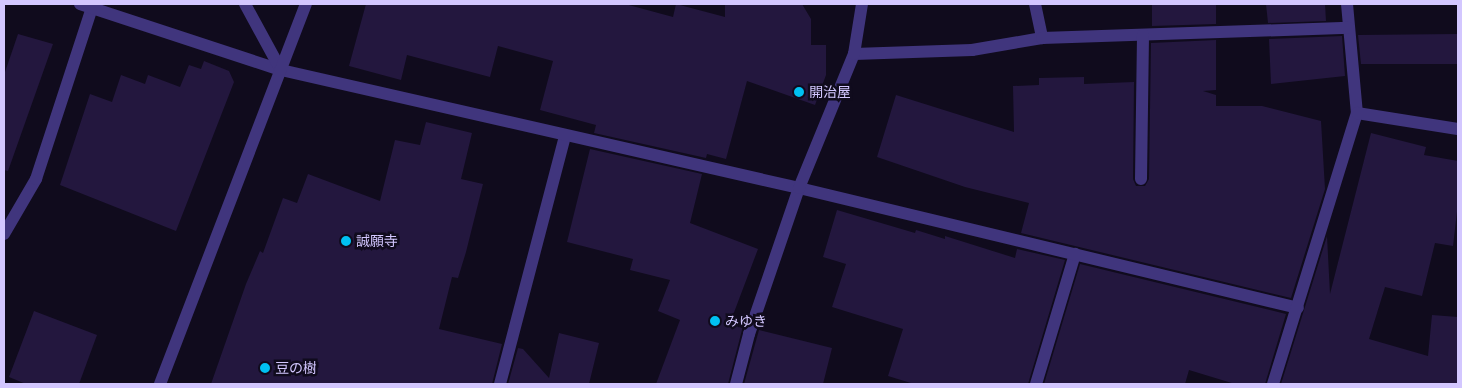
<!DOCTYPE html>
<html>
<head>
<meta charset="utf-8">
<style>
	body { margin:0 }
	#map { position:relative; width:1462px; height:388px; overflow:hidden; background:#100b1d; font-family:"Space Grotesk","Noto Sans JP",sans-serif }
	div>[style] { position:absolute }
	.building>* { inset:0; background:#23173e }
	.service>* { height:12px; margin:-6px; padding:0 6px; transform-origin:6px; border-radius:6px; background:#40357d }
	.minor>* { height:12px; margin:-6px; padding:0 6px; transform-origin:6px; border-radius:6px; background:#40357d }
	.tertiary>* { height:12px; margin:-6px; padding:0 6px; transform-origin:6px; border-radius:6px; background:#40357d }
	.dots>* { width:14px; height:14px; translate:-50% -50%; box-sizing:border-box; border:2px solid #100b1d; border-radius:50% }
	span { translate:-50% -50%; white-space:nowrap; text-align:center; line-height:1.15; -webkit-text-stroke:5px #100b1d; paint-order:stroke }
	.poi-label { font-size:14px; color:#d3c7ff }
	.left { translate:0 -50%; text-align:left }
	.frame { position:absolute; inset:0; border:5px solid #d3c7ff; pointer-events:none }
</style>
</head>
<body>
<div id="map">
	<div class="building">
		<div style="clip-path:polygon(366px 4px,625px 4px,673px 17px,676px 4px,725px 17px,725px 4px,802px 4px,811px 19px,811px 45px,826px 45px,826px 75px,815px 105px,747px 81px,726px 159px,707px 154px,706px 158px,594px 133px,596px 125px,540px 110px,553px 61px,498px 46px,490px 77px,407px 55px,401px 80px,349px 66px)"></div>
		<div style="clip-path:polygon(1152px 4px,1216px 4px,1216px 24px,1152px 26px)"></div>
		<div style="clip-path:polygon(1266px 4px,1325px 4px,1326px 21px,1268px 23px)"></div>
		<div style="clip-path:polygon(18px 34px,53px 44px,8px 171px,4px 170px,4px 75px)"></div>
		<div style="clip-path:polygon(1458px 34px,1458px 64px,1361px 64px,1358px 35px)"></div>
		<div style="clip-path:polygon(1342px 36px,1345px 76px,1271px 84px,1269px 39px)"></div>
		<div style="clip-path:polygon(1216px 40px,1216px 90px,1203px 91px,1216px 95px,1216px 106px,1262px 106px,1321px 121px,1325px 189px,1291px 298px,1021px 233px,1029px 203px,965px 187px,877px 157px,896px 95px,1014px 132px,1013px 86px,1039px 85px,1039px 78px,1084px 77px,1084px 84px,1134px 82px,1133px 179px,1136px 186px,1145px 186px,1149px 179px,1151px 43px)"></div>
		<div style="clip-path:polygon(204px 61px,229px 71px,234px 82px,176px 231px,60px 185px,90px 94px,112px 102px,121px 75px,145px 84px,148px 75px,180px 87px,189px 65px,201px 69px)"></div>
		<div style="clip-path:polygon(426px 122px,472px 133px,461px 179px,483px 184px,466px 252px,458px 278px,452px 277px,439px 329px,502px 344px,492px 384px,211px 384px,246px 284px,260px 251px,263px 253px,283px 198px,297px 203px,308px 174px,380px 201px,395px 140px,420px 145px)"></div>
		<div style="clip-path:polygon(1371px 133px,1426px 147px,1424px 155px,1458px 161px,1458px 203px,1453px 246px,1435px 243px,1422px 296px,1385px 287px,1369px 339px,1428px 356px,1432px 315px,1458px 317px,1458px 384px,1281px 384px,1327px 236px,1330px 294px)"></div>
		<div style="clip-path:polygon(590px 149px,702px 174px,690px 223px,758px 249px,730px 323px,743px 326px,728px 384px,656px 384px,680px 320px,658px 311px,670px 280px,630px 270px,633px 259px,567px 242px)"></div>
		<div style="clip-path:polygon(837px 210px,915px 233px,916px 230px,945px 239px,945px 236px,1015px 258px,1017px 249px,1065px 260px,1028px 384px,914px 384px,888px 376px,903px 329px,832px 307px,846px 264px,823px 257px)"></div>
		<div style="clip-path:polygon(1080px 264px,1286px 314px,1265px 384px,1235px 384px,1189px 370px,1185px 384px,1044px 384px)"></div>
		<div style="clip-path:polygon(34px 311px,97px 335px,79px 384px,26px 384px,9px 377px)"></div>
		<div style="clip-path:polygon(759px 330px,832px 348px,823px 384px,744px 384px)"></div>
		<div style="clip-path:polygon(559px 333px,599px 343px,589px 384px,508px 384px,518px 348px,523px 349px,549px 378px)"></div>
	</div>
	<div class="service">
		<div style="left:1035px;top:4px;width:35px;rotate:78deg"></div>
		<div style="left:1347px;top:4px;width:109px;rotate:84.8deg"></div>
		<div style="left:854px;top:54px;width:118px;rotate:-1.9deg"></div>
		<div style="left:972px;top:50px;width:71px;rotate:-9.7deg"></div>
		<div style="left:1042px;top:38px;width:307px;rotate:-1.9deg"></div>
		<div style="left:1141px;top:179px;width:144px;rotate:-89.2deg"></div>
		<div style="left:4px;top:234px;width:64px;rotate:-59.8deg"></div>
		<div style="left:36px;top:179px;width:180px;rotate:-71.9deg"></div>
		<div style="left:500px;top:384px;width:255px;rotate:-75.3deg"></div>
		<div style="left:1036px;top:384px;width:136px;rotate:-73.3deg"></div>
	</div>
	<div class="minor">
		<div style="left:80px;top:4px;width:212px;rotate:18.2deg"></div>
		<div style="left:281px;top:70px;width:531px;rotate:12.83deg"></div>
		<div style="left:799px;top:188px;width:513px;rotate:13.52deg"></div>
		<div style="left:245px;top:4px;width:75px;rotate:61.4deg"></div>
		<div style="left:736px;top:384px;width:52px;rotate:-75.4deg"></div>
		<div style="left:749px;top:334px;width:154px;rotate:-71.1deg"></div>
		<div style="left:799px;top:188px;width:145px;rotate:-67.7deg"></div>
		<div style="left:854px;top:54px;width:51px;rotate:-80.9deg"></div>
		<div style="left:1273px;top:384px;width:284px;rotate:-72.8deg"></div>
		<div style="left:1357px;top:113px;width:102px;rotate:9deg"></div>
	</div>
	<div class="tertiary">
		<div style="left:160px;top:384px;width:407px;rotate:-69deg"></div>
	</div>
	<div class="dots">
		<div style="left:799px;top:92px;background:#00c1f2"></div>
		<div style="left:346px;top:241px;background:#00c1f2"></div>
		<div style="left:715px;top:321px;background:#00c1f2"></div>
		<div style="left:265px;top:368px;background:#00c1f2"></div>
	</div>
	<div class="poi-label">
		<span class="left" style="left:809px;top:92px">開治屋</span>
		<span class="left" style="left:356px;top:241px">誠願寺</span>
		<span class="left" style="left:725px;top:321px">みゆき</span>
		<span class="left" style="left:275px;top:368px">豆の樹</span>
	</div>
	<div class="frame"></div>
</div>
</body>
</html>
